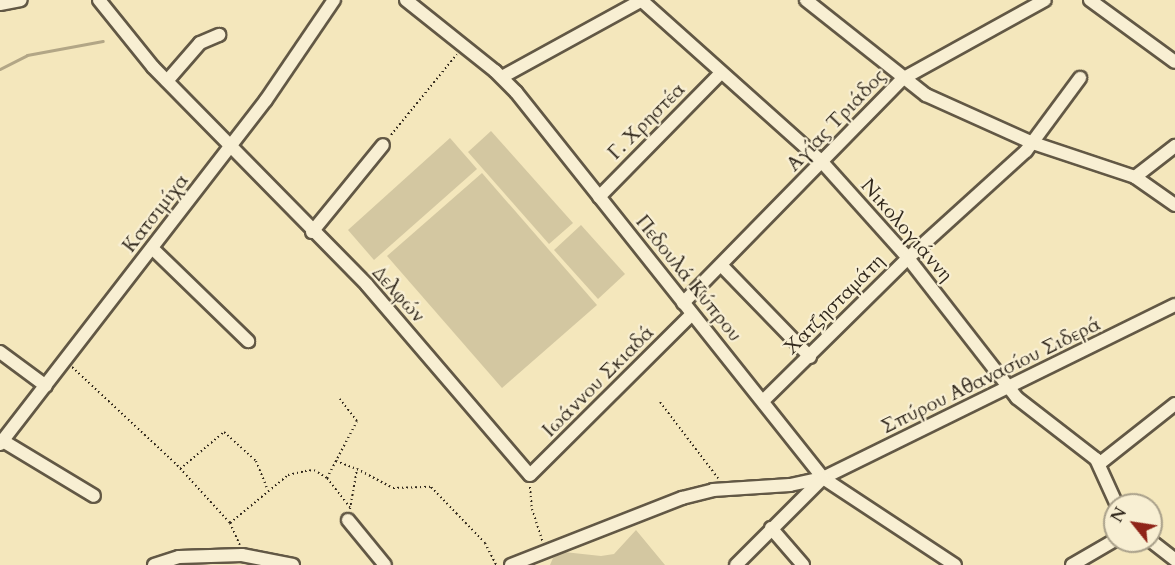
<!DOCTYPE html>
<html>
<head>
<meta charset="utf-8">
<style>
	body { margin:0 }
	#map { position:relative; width:1175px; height:565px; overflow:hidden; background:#f4e7bc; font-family:Cardo,serif }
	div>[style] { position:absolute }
	.green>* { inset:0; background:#d3c7a1 }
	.stream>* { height:3px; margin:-1.5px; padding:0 1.5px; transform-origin:1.5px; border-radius:1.5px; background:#b2a686 }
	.path>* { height:2px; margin-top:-1px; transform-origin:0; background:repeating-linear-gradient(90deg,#32291d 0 1.5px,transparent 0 4.5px) }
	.roads { filter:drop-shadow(2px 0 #625845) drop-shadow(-2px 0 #625845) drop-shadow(0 2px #625845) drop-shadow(0 -2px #625845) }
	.minor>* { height:12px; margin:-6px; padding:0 6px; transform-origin:6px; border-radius:6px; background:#f8efd3 }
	span { translate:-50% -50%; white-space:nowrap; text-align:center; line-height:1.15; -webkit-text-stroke:4.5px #f8efd3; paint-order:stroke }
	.street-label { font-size:20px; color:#32291d }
	.north { position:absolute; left:1103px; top:493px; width:60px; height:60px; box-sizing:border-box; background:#f8efd3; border:2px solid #a9a08a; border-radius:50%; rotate:300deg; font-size:16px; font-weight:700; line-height:24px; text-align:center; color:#32291d }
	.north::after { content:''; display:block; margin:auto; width:21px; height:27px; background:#8f2418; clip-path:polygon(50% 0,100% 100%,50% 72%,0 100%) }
</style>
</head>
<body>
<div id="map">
	<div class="green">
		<div style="clip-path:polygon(491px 131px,573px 223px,549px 244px,468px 152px)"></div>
		<div style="clip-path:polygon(450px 138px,477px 169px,374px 260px,348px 230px)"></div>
		<div style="clip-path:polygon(482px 173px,597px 305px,502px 388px,387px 256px)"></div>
		<div style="clip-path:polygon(581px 225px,625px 274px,598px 299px,554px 250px)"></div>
		<div style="clip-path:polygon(636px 530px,665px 565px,550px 565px,553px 558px,564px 552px,601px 556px,614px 554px)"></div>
	</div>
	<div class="stream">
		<div style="left:0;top:69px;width:30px;rotate:-27deg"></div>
		<div style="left:27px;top:55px;width:77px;rotate:-10.4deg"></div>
	</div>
	<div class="path">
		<div style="left:391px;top:135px;width:104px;rotate:-50.8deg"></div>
		<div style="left:72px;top:367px;width:144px;rotate:43deg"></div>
		<div style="left:177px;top:465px;width:79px;rotate:47.6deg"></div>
		<div style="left:230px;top:523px;width:24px;rotate:66deg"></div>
		<div style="left:660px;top:402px;width:96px;rotate:52.7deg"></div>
		<div style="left:336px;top:461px;width:22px;rotate:21deg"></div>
		<div style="left:180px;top:469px;width:57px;rotate:-40.1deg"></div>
		<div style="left:224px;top:432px;width:43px;rotate:42.2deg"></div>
		<div style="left:256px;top:461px;width:31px;rotate:68deg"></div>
		<div style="left:327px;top:478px;width:64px;rotate:-62.2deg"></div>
		<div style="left:357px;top:421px;width:28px;rotate:-128deg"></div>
		<div style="left:530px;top:487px;width:22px;rotate:85deg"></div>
		<div style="left:532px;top:509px;width:35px;rotate:72deg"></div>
		<div style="left:350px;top:509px;width:41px;rotate:-80.1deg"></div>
		<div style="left:357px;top:469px;width:41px;rotate:27.8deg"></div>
		<div style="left:393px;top:488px;width:38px;rotate:-2deg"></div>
		<div style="left:431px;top:487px;width:78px;rotate:46deg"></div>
		<div style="left:485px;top:543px;width:25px;rotate:63deg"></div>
		<div style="left:230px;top:523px;width:75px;rotate:-39.6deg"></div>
		<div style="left:288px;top:475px;width:17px;rotate:-13deg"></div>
		<div style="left:305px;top:471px;width:9px;rotate:-6deg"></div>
		<div style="left:314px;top:470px;width:15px;rotate:32deg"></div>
		<div style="left:327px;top:478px;width:37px;rotate:52deg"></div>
	</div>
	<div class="roads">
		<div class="minor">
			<div style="left:99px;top:0;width:86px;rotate:51.1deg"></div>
			<div style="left:153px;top:67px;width:305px;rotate:45.5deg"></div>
			<div style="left:367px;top:285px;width:250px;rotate:49.4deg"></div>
			<div style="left:530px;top:475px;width:228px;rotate:-44.8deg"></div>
			<div style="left:406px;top:0;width:114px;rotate:38.6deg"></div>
			<div style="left:495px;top:71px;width:30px;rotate:45deg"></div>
			<div style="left:516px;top:92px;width:493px;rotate:51.5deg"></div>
			<div style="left:823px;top:478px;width:158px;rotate:33.4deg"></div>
			<div style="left:641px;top:0;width:243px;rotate:41.8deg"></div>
			<div style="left:822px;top:162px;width:129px;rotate:48.1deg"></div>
			<div style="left:908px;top:258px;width:177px;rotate:52.1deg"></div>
			<div style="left:1017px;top:398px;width:100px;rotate:37.7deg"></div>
			<div style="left:1096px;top:459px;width:51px;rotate:65.5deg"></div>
			<div style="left:806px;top:0;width:153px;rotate:38.4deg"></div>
			<div style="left:926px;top:95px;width:117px;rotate:24.2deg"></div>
			<div style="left:1033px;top:143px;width:108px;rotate:18.4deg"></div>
			<div style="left:1135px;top:177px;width:49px;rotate:35deg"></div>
			<div style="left:1090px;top:0;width:105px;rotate:36.1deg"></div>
			<div style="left:0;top:4px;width:21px;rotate:-11deg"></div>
			<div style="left:502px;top:77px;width:160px;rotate:-28.8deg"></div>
			<div style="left:167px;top:81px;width:50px;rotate:-49deg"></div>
			<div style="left:200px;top:43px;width:21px;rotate:-23deg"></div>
			<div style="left:1135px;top:177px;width:51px;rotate:-37.8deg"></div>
			<div style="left:599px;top:197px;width:174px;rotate:-45.5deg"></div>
			<div style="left:312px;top:232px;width:112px;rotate:-50.8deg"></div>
			<div style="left:152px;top:248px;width:134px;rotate:44.1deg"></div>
			<div style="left:721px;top:265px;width:128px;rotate:45.9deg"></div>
			<div style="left:683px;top:303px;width:313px;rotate:-45.6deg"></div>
			<div style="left:902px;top:79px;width:163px;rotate:-28.9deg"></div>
			<div style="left:0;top:352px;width:57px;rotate:36.5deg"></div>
			<div style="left:763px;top:401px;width:204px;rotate:-44.6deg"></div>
			<div style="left:908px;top:258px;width:159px;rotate:-42.2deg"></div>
			<div style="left:1026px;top:151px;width:91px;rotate:-53.5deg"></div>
			<div style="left:3px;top:441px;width:106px;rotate:31.1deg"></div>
			<div style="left:0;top:444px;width:435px;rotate:-52.3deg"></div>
			<div style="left:266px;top:100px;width:121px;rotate:-55.8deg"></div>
			<div style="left:1099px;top:464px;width:97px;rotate:-38.3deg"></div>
			<div style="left:348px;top:520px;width:58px;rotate:50.6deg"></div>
			<div style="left:771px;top:528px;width:49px;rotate:49.1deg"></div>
			<div style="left:1151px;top:541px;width:31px;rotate:38deg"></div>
			<div style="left:154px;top:565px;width:26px;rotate:-18deg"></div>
			<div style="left:179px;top:557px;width:63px;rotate:-1.8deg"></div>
			<div style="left:242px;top:555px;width:52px;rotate:11.1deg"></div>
			<div style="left:511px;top:565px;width:184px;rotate:-21.4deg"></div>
			<div style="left:682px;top:498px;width:32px;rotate:-14deg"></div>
			<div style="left:713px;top:490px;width:77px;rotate:-3.7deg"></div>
			<div style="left:790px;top:485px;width:34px;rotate:-12deg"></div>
			<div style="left:823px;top:478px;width:392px;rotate:-26.2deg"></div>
			<div style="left:736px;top:565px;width:122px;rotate:-45deg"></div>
			<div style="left:1072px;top:565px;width:50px;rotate:-30.2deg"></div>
		</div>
	</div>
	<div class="street-label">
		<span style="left:836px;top:120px;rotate:-46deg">Αγίας Τριάδος</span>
		<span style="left:646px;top:121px;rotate:-45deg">Γ. Χρηστέα</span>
		<span style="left:155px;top:213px;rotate:-52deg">Κατσιμίχα</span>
		<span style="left:907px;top:230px;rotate:49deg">Νικολογιάννη</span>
		<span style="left:689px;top:278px;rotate:51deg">Πεδουλά Κύπρου</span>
		<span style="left:399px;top:294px;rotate:48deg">Δελφών</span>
		<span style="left:834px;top:304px;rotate:-45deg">Χατζησταμάτη</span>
		<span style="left:991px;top:375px;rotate:-26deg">Σπύρου Αθανασίου Σιδερά</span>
		<span style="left:598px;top:381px;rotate:-45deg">Ιωάννου Σκιαδά</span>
	</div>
	<div class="north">N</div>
</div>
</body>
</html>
